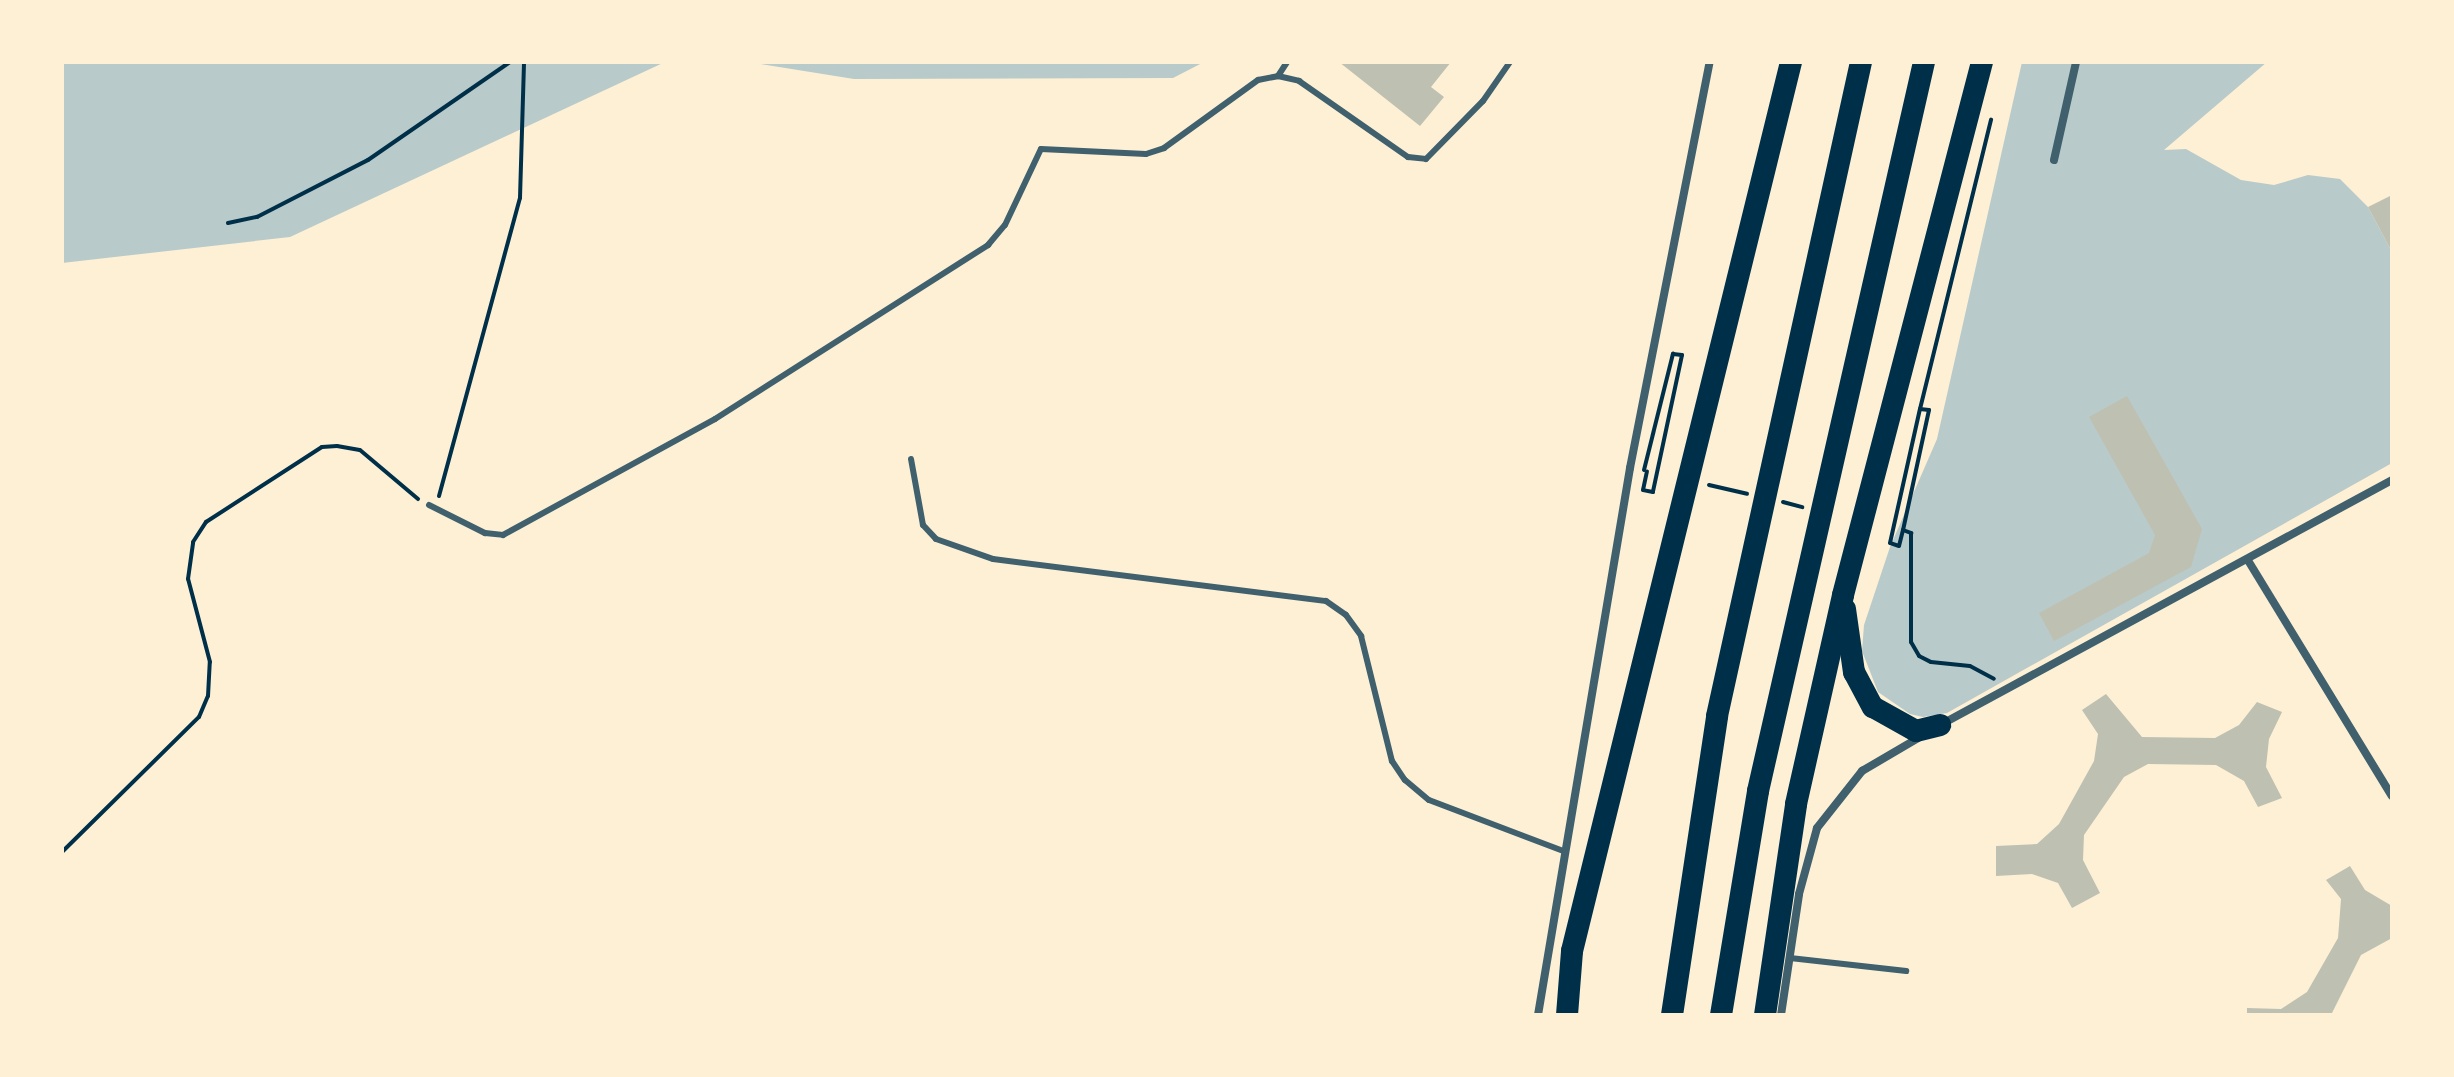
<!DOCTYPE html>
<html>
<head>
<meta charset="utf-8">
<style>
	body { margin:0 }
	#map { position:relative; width:2454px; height:1077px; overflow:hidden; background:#fdf0d5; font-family:"PT Serif",serif }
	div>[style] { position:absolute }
	.green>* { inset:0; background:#b9caca }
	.building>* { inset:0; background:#bec0b2 }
	.path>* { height:4px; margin:-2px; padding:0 2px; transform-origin:2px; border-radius:2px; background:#003049 }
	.service>* { height:6px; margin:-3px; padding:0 3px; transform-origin:3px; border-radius:3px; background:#3f606c }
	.minor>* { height:8px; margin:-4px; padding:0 4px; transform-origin:4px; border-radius:4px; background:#3f606c }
	.motorway>* { height:22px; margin:-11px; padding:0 11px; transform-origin:11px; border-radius:11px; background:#003049 }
	span { translate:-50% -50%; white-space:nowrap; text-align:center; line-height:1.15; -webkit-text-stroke:8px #fdf0d5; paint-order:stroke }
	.frame { position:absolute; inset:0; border:64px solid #fdf0d5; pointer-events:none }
</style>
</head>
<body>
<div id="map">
	<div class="green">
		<div style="clip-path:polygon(62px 62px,665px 62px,290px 237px,62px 263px)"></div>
		<div style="clip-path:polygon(748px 62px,1204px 62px,1173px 78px,854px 79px)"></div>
		<div style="clip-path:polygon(2022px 62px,2267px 62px,2164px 150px,2186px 149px,2241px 180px,2274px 185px,2308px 175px,2340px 179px,2368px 207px,2392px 252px,2392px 463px,1947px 713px,1923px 717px,1910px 714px,1878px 692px,1862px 651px,1864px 625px,1890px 547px,1937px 439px)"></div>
	</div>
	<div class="building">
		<div style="clip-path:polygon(1339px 62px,1451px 62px,1431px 87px,1444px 97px,1420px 126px)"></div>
		<div style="clip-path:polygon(2392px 195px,2392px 252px,2368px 207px)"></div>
		<div style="clip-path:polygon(2127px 396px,2202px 529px,2191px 567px,2054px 641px,2039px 613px,2149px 553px,2155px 535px,2089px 417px)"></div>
		<div style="clip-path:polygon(2106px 694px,2142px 737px,2215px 738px,2239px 725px,2257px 702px,2282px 712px,2269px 739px,2266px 767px,2282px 798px,2258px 807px,2244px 781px,2216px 765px,2148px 764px,2124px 777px,2084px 835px,2083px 860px,2100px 893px,2072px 908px,2058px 883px,2032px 874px,1996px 876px,1996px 846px,2037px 844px,2059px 824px,2094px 761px,2098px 734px,2082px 710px)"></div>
		<div style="clip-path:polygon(2350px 866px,2365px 890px,2392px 906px,2392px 938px,2361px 955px,2331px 1015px,2247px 1015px,2247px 1008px,2281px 1009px,2307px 992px,2338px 938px,2341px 899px,2326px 880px)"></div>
	</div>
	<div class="path">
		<div style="left:228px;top:223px;width:30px;rotate:-12deg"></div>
		<div style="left:257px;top:217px;width:125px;rotate:-27.2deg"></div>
		<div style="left:368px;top:160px;width:173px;rotate:-34.6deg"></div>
		<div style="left:1920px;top:409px;width:298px;rotate:-76.2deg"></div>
		<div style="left:1644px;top:470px;width:120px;rotate:-76deg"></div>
		<div style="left:1673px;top:354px;width:9px;rotate:6deg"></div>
		<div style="left:1682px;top:355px;width:140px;rotate:102deg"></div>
		<div style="left:1653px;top:492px;width:10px;rotate:-169deg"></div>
		<div style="left:1643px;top:490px;width:19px;rotate:-78deg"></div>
		<div style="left:1709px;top:485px;width:39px;rotate:13deg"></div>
		<div style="left:439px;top:496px;width:309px;rotate:-74.8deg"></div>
		<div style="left:520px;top:198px;width:136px;rotate:-88.3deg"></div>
		<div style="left:1783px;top:502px;width:20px;rotate:15deg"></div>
		<div style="left:1903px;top:530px;width:16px;rotate:104deg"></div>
		<div style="left:1899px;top:546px;width:9px;rotate:-162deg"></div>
		<div style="left:1890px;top:543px;width:137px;rotate:-77.4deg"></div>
		<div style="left:1920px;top:409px;width:9px;rotate:6deg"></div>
		<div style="left:1929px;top:410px;width:123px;rotate:102.2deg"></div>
		<div style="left:1903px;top:530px;width:9px;rotate:21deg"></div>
		<div style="left:1911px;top:533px;width:109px;rotate:90deg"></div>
		<div style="left:1911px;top:642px;width:16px;rotate:60deg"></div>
		<div style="left:1919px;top:656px;width:13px;rotate:27deg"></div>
		<div style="left:1931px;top:662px;width:39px;rotate:6deg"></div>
		<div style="left:1970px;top:666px;width:27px;rotate:28deg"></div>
		<div style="left:62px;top:852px;width:192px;rotate:-44.6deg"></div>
		<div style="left:199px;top:717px;width:23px;rotate:-67deg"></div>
		<div style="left:208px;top:696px;width:34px;rotate:-87deg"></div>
		<div style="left:210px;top:662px;width:86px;rotate:-104.8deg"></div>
		<div style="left:188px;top:579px;width:37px;rotate:-82deg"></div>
		<div style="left:193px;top:542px;width:24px;rotate:-57deg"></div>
		<div style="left:206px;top:522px;width:138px;rotate:-32.9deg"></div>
		<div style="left:322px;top:447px;width:15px;rotate:-4deg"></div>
		<div style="left:337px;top:446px;width:23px;rotate:10deg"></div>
		<div style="left:360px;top:450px;width:76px;rotate:40.2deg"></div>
	</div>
	<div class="service">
		<div style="left:1278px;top:76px;width:17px;rotate:-57deg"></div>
		<div style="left:911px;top:459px;width:67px;rotate:79.7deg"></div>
		<div style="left:923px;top:525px;width:19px;rotate:47deg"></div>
		<div style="left:936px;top:539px;width:60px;rotate:19.3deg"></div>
		<div style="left:993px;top:559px;width:336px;rotate:7.2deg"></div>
		<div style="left:1326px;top:601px;width:24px;rotate:35deg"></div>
		<div style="left:1346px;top:615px;width:26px;rotate:54deg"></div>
		<div style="left:1361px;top:636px;width:129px;rotate:76.1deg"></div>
		<div style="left:1392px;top:761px;width:23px;rotate:56deg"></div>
		<div style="left:1405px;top:780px;width:31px;rotate:40deg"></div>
		<div style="left:1429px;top:800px;width:143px;rotate:20.8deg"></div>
		<div style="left:429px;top:505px;width:63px;rotate:26.6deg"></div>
		<div style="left:485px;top:533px;width:18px;rotate:6deg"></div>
		<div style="left:503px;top:535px;width:242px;rotate:-28.7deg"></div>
		<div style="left:715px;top:419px;width:324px;rotate:-32.5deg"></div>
		<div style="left:988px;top:245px;width:26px;rotate:-50deg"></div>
		<div style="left:1005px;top:225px;width:84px;rotate:-64.7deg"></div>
		<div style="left:1041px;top:149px;width:105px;rotate:2.7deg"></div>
		<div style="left:1146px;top:154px;width:19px;rotate:-18deg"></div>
		<div style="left:1164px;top:148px;width:116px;rotate:-35.9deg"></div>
		<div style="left:1258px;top:80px;width:20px;rotate:-11deg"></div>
		<div style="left:1278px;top:76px;width:22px;rotate:13deg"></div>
		<div style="left:1299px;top:81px;width:133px;rotate:34.9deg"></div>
		<div style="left:1408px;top:157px;width:18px;rotate:6deg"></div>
		<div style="left:1426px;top:159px;width:81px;rotate:-45.5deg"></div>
		<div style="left:1483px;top:101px;width:47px;rotate:-55.3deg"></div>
		<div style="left:1790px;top:958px;width:117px;rotate:6.4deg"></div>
	</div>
	<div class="minor">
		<div style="left:2054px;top:160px;width:100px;rotate:-77.3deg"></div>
		<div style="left:2249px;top:562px;width:274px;rotate:58.6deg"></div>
		<div style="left:1942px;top:724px;width:512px;rotate:-28.47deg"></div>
		<div style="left:1538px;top:1015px;width:555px;rotate:-80.45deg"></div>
		<div style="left:1630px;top:468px;width:414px;rotate:-78.9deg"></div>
		<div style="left:1781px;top:1015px;width:122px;rotate:-81.5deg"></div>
		<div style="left:1799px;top:894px;width:68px;rotate:-74.7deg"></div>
		<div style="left:1817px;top:828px;width:73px;rotate:-51.7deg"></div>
		<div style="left:1862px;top:771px;width:67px;rotate:-30.4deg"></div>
	</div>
	<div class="motorway">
		<div style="left:1845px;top:609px;width:64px;rotate:81.9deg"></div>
		<div style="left:1854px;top:672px;width:40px;rotate:62deg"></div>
		<div style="left:1873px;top:707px;width:49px;rotate:29.2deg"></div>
		<div style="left:1916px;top:731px;width:25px;rotate:-14deg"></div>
		<div style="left:1567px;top:1015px;width:64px;rotate:-85.5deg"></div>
		<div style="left:1572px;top:951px;width:916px;rotate:-76.16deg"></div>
		<div style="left:1672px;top:1015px;width:302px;rotate:-81.4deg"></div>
		<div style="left:1717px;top:716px;width:670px;rotate:-77.58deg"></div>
		<div style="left:1721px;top:1015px;width:227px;rotate:-80.6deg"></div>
		<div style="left:1758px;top:791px;width:748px;rotate:-77.17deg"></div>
		<div style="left:1765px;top:1015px;width:213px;rotate:-81.6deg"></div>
		<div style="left:1796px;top:804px;width:214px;rotate:-77.3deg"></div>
		<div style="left:1843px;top:595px;width:551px;rotate:-75.38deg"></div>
	</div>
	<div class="frame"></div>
</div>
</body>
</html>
